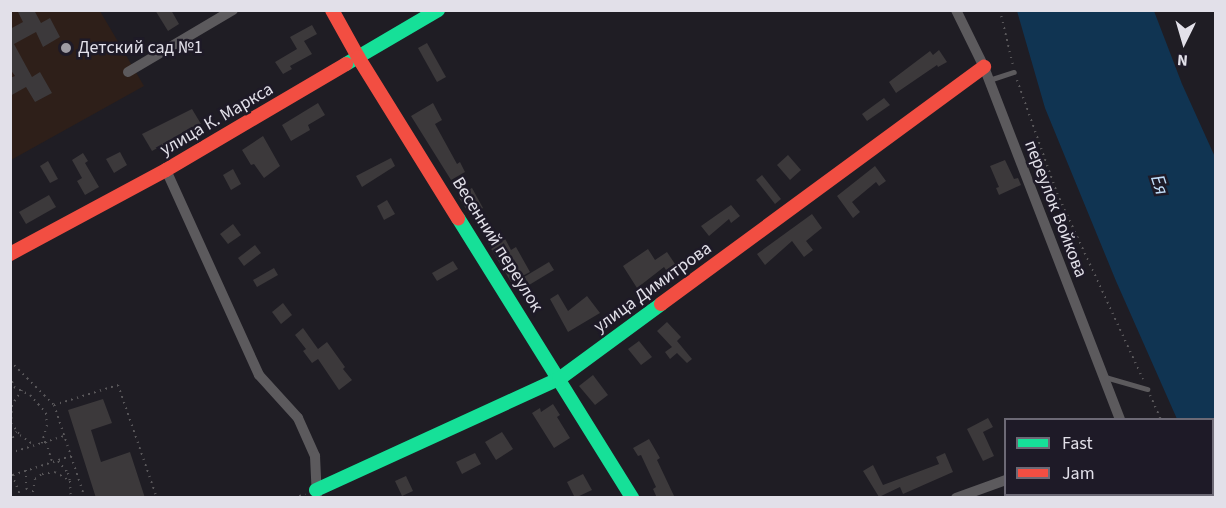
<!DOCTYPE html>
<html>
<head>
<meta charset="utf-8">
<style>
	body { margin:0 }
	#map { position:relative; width:1226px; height:508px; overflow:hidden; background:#1f1d24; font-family:"Source Sans 3",sans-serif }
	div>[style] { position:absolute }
	.education>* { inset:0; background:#2e1f19 }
	.water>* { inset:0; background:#103452 }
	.building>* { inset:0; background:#3c393b }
	.path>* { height:2px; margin-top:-1px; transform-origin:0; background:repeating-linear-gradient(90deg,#59575a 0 1.5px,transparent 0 6px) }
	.lane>* { height:5px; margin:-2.5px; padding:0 2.5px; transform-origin:2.5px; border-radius:2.5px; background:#5c5a5d }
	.street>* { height:10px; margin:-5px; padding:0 5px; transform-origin:5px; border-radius:5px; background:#5c5a5d }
	.fast>* { height:14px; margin:-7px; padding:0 7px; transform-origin:7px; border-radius:7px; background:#16e098 }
	.jam>* { height:14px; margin:-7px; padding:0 7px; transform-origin:7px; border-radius:7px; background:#f24e42 }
	.dots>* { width:16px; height:16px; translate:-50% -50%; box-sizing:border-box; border:3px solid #1e1a27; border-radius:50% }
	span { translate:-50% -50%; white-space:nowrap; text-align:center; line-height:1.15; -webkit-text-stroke:5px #1e1a27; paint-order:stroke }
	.poi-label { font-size:18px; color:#e2e0e9 }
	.left { translate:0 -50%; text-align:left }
	.street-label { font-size:18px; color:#e2e0e9 }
	.water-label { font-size:20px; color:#bfdbf6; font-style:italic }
	.frame { position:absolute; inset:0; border:12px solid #e2e0e9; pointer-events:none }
	.legend { position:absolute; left:1004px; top:418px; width:210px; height:78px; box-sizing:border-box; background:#1e1a27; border:2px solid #6c6975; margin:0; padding:8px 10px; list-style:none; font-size:18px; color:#e2e0e9 }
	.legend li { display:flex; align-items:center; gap:12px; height:30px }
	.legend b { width:30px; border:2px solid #6c6975 }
	.north { position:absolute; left:1154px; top:12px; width:60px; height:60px; -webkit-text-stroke:4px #1e1a27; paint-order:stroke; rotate:185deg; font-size:16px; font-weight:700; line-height:24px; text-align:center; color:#e2e0e9 }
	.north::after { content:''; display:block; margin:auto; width:21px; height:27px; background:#e2e0e9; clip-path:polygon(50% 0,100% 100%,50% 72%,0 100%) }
</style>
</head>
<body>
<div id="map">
	<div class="education">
		<div style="clip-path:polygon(11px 11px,100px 11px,144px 86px,11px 160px)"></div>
	</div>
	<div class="water">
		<div style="clip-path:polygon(1017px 11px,1154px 11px,1182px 84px,1215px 157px,1215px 479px,1212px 475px,1212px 420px,1177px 419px,1116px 281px,1045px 108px)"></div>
	</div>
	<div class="building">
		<div style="clip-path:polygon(17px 10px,34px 10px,41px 23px,50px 18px,60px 37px,43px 47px,36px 32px,14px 44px,32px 77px,40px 72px,52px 93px,35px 102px,26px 87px,10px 96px,10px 78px,15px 76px,10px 69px,10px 29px,23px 22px)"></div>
		<div style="clip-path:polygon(155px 10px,171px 10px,179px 24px,168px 31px)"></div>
		<div style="clip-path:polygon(312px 25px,317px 34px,304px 41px,312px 54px,290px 66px,292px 69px,283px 74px,275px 62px,297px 49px,290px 37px)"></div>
		<div style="clip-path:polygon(427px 43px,446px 77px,437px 82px,418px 48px)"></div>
		<div style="clip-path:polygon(939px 50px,947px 62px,938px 67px,937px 65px,896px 93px,889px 82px,930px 51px,933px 55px)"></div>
		<div style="clip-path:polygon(884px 98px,890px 105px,867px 121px,862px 114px)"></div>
		<div style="clip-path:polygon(318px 103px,325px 115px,308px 125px,310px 130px,291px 141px,282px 125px)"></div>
		<div style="clip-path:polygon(433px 103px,442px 120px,435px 124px,457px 164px,460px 162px,465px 172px,451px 180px,411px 116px)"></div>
		<div style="clip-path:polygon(192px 109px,201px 124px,152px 151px,142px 134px)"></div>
		<div style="clip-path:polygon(263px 136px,280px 166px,264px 178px,254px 164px,251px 165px,242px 150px)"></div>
		<div style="clip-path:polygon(120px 152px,127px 165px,114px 173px,106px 159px)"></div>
		<div style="clip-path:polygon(83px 153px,88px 161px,85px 163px,99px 187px,85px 195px,77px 181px,82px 178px,72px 160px)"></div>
		<div style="clip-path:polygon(788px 155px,801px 170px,790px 180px,777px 165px)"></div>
		<div style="clip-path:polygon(391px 158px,395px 166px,362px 187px,356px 176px)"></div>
		<div style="clip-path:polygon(1005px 160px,1014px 179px,1018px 178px,1021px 185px,999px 195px,996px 188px,999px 187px,990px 166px)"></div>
		<div style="clip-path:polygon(48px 161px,58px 179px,50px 183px,40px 166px)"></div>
		<div style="clip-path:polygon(875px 166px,886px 181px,879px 186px,876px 182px,852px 202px,860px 212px,853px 218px,837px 196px)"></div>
		<div style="clip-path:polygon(233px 169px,241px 184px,231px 190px,223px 175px)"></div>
		<div style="clip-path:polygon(762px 175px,781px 199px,775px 204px,756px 180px)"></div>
		<div style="clip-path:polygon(472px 188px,483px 208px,470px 215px,458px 196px)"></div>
		<div style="clip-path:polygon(49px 195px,56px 207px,26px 224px,19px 212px)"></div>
		<div style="clip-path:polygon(387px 200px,395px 214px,384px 220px,377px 206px)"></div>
		<div style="clip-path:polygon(731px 205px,740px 216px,731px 223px,729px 219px,709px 236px,701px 226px)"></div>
		<div style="clip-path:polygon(812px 214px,822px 228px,806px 241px,813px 250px,804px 257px,792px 241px,765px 265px,757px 254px)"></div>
		<div style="clip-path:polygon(233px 224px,241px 235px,228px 244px,220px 234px)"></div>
		<div style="clip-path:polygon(502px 233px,511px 250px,516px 247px,530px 272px,511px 282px,487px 242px)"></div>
		<div style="clip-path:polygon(255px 245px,261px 253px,244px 266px,238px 258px)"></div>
		<div style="clip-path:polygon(648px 249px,655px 260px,667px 252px,675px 264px,666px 270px,664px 267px,637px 288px,623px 266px)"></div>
		<div style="clip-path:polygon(453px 261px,458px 269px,437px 281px,432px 273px)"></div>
		<div style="clip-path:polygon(549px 262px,554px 270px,529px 285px,524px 277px)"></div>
		<div style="clip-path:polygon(274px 268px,278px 275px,257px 287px,253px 280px)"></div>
		<div style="clip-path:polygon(558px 294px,568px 311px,587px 296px,600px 313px,568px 332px,550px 299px)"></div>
		<div style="clip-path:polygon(283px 303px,292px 315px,281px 324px,272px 312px)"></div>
		<div style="clip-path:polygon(667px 322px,681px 337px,677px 341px,692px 359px,687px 363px,677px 353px,670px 359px,665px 352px,672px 347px,657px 331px)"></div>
		<div style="clip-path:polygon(303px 328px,318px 349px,327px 342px,345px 367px,343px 369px,352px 380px,339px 390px,318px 359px,312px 363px,303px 351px,306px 349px,295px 335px)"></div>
		<div style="clip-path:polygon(639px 341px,652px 357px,641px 365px,628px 349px)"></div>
		<div style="clip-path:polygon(593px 375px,608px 395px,595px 405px,579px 386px)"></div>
		<div style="clip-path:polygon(103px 399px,112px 423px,91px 430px,101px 462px,130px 452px,145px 498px,96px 498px,68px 410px)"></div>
		<div style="clip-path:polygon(553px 404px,560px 415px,557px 417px,570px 438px,554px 448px,532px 413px,540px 408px,541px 412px)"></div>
		<div style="clip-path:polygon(988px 418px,993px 427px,983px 432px,994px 456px,983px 461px,967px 429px)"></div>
		<div style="clip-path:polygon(502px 432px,513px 449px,496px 460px,485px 442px)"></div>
		<div style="clip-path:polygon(649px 439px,660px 458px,657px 460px,675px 498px,657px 498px,653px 489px,656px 487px,641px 455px,638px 456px,633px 448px)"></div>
		<div style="clip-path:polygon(475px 453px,481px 464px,462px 474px,456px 462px)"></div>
		<div style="clip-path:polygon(945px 453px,953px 472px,903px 494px,900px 487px,879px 497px,863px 471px,873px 465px,883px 485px,939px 464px,936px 457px)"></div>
		<div style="clip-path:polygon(583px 474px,592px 490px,575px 498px,567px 482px)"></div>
		<div style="clip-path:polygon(406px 476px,413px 491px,402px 496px,395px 481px)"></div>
	</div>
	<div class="path">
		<div style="left:1000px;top:10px;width:57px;rotate:76.9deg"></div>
		<div style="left:1017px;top:80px;width:120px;rotate:70.5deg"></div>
		<div style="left:1057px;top:193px;width:205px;rotate:65.2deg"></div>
		<div style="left:10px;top:361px;width:62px;rotate:45deg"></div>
		<div style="left:54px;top:405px;width:98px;rotate:71.6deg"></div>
		<div style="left:10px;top:376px;width:12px;rotate:70deg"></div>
		<div style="left:10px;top:388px;width:4px;rotate:-14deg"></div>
		<div style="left:14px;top:387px;width:18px;rotate:27deg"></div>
		<div style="left:30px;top:395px;width:24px;rotate:48deg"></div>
		<div style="left:46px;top:413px;width:12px;rotate:85deg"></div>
		<div style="left:47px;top:425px;width:19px;rotate:106deg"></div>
		<div style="left:22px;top:390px;width:18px;rotate:124deg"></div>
		<div style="left:12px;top:405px;width:18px;rotate:93deg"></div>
		<div style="left:11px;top:423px;width:15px;rotate:53deg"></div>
		<div style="left:20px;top:435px;width:17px;rotate:36deg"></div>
		<div style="left:1150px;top:395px;width:27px;rotate:66deg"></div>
		<div style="left:54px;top:405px;width:67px;rotate:-17.4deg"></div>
		<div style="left:118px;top:385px;width:120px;rotate:71deg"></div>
		<div style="left:46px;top:442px;width:21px;rotate:73deg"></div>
		<div style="left:10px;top:443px;width:13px;rotate:-61deg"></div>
		<div style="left:10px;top:453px;width:57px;rotate:-17.5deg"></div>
		<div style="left:58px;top:461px;width:16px;rotate:50deg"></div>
		<div style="left:68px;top:473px;width:8px;rotate:76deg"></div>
		<div style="left:10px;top:469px;width:31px;rotate:69deg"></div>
		<div style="left:26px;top:470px;width:18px;rotate:90deg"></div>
		<div style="left:26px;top:488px;width:6px;rotate:51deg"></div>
		<div style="left:13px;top:475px;width:61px;rotate:-18.1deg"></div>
		<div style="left:32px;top:498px;width:19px;rotate:-81deg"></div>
		<div style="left:35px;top:479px;width:9px;rotate:-36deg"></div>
		<div style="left:42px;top:474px;width:13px;rotate:-9deg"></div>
		<div style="left:55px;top:472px;width:17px;rotate:31deg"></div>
		<div style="left:70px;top:481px;width:17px;rotate:87deg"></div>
		<div style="left:294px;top:498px;width:12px;rotate:-20deg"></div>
	</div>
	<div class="lane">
		<div style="left:989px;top:80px;width:26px;rotate:-18deg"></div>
		<div style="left:1105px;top:377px;width:44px;rotate:15.9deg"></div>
		<div style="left:1191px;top:498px;width:5px;rotate:-53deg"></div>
	</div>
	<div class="street">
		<div style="left:956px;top:10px;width:64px;rotate:63.8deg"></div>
		<div style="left:984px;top:67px;width:378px;rotate:68.9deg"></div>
		<div style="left:128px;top:72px;width:122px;rotate:-30.6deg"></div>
		<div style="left:166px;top:170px;width:225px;rotate:65.6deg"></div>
		<div style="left:259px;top:375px;width:58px;rotate:47.8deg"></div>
		<div style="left:298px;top:418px;width:42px;rotate:65.9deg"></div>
		<div style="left:315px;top:456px;width:42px;rotate:87.3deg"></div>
		<div style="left:1172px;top:494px;width:4px;rotate:63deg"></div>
		<div style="left:956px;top:498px;width:53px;rotate:-19.8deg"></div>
	</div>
	<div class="fast">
		<div style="left:346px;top:64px;width:107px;rotate:-30.4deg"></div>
		<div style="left:458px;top:218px;width:330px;rotate:58.1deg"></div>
		<div style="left:316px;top:490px;width:267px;rotate:-24.6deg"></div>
		<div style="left:559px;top:379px;width:127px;rotate:-36.3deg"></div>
	</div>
	<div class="jam">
		<div style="left:332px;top:10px;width:54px;rotate:61deg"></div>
		<div style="left:358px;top:57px;width:190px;rotate:58.2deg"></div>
		<div style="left:10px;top:254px;width:177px;rotate:-28.3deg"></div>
		<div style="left:166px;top:170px;width:209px;rotate:-30.5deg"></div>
		<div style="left:661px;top:304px;width:401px;rotate:-36.3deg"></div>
	</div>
	<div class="dots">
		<div style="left:66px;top:48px;background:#9e9ca4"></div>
	</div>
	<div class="poi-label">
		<span class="left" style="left:78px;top:48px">Детский сад №1</span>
	</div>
	<div class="street-label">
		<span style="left:217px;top:120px;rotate:-30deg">улица К. Маркса</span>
		<span style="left:1055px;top:209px;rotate:69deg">переулок Войкова</span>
		<span style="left:497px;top:245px;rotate:58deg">Весенний переулок</span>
		<span style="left:653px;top:288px;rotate:-36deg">улица Димитрова</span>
	</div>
	<div class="water-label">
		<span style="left:1159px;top:185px;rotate:72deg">Ея</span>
	</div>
	<div class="frame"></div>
	<ul class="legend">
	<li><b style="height:8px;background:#16e098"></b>Fast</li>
	<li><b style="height:8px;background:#f24e42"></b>Jam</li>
	</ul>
	<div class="north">N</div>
</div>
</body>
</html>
